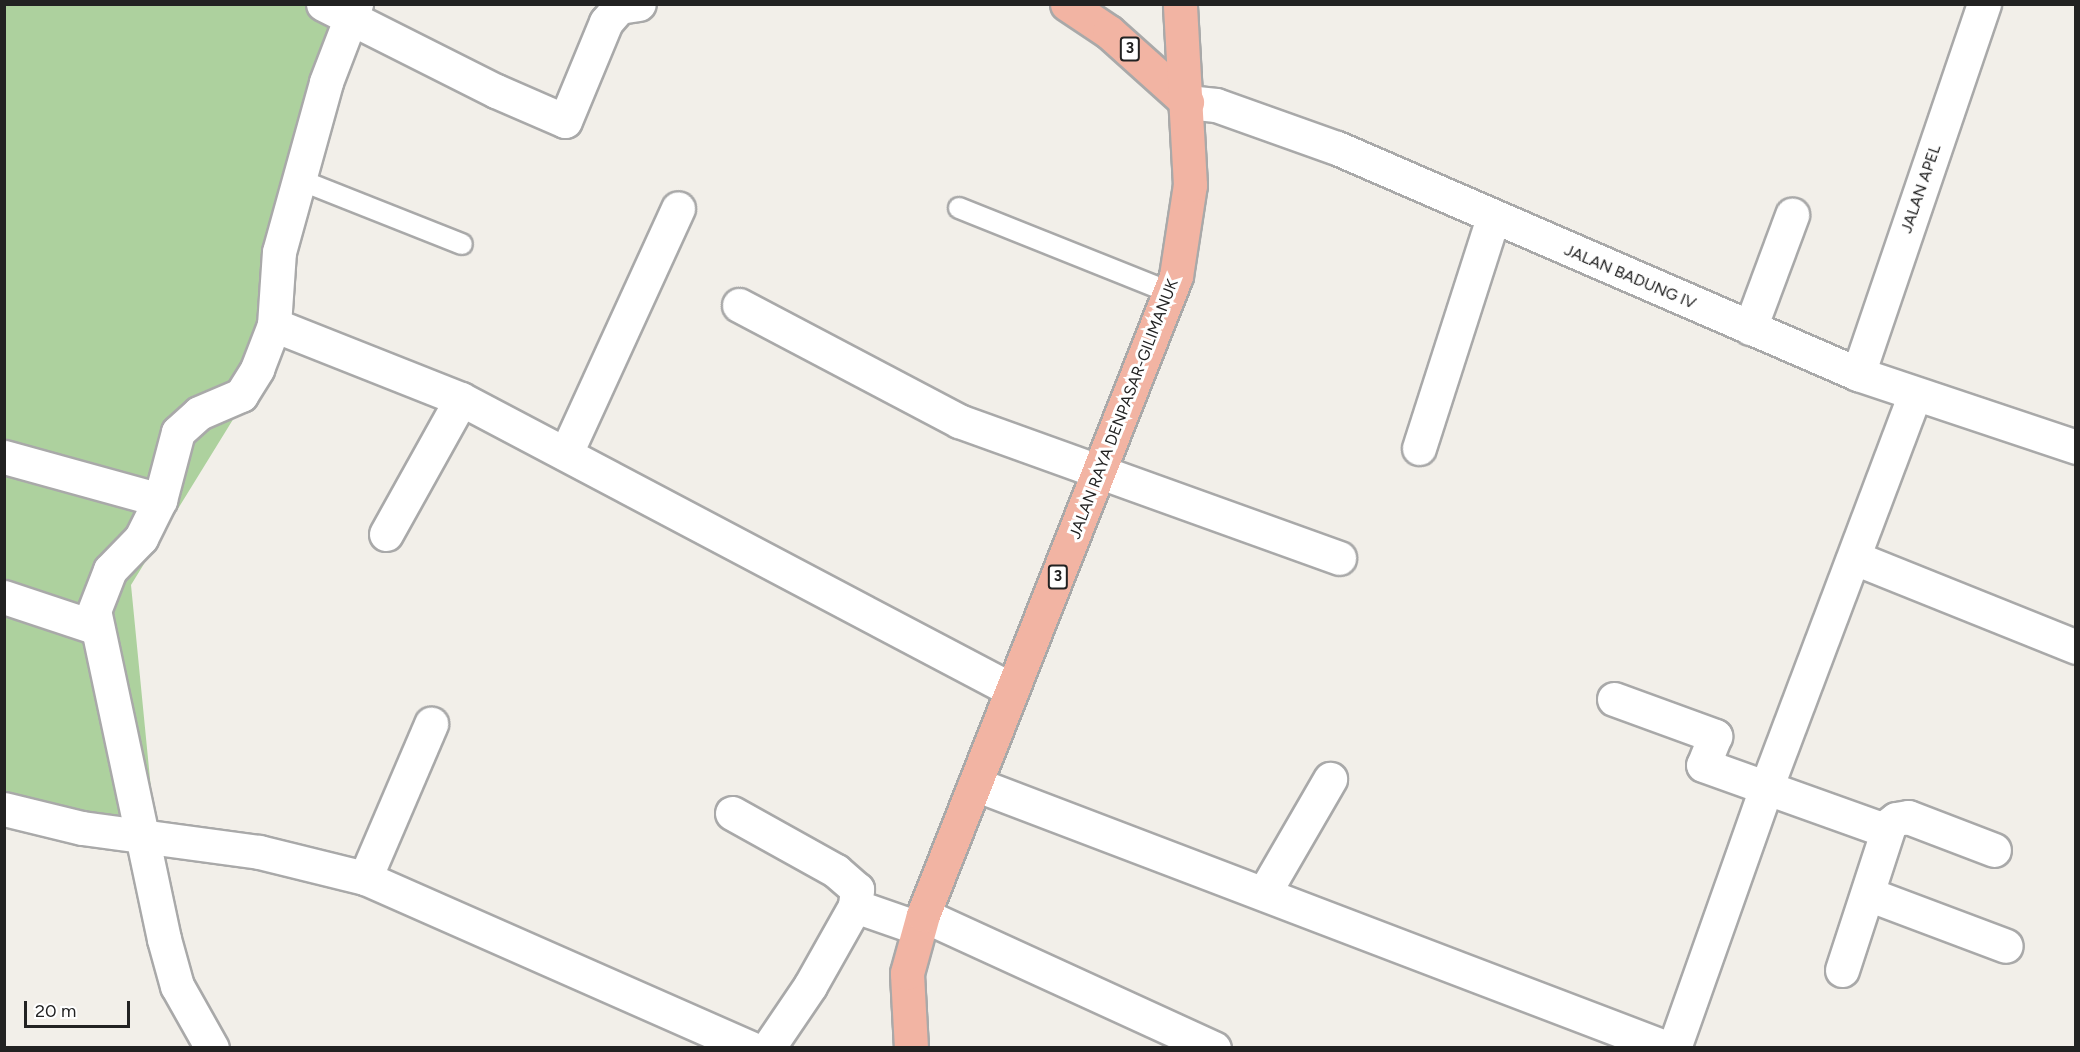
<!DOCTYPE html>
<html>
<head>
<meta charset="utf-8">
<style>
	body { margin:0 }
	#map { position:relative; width:2080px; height:1052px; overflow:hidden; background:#f2efe9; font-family:Figtree,sans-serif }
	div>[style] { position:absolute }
	.forest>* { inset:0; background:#add19e }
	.roads { filter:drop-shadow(2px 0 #a9a9a9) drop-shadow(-2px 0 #a9a9a9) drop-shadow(0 2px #a9a9a9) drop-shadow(0 -2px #a9a9a9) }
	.service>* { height:20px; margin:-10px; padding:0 10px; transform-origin:10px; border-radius:10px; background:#fff }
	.minor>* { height:33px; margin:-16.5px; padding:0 16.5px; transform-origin:16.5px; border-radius:16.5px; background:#fff }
	.tertiary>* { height:33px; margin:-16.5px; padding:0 16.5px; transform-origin:16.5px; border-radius:16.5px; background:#fff }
	.trunk>* { height:33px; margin:-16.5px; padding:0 16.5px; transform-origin:16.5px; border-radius:16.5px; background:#f2b4a3 }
	span { translate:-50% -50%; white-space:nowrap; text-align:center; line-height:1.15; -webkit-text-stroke:6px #fff; paint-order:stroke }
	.shield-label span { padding:2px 4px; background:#fff; border:2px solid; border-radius:4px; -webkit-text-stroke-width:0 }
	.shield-label { font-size:15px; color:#222; font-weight:700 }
	.street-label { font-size:16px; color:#222 }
	.frame { position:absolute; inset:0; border:6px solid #222; pointer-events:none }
	.scale { position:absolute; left:24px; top:1001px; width:106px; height:27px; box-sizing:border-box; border:3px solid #222; border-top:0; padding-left:8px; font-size:18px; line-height:21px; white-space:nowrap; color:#222; -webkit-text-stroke:4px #fff; paint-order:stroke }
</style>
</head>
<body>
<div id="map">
	<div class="forest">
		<div style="clip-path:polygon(4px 5px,339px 5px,245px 400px,131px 585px,156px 840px,5px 826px)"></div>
	</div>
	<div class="roads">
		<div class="service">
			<div style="left:300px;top:180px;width:174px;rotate:21.6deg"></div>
			<div style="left:959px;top:208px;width:228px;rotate:21.8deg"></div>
		</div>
		<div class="minor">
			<div style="left:323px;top:4px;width:194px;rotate:26.7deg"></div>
			<div style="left:496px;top:91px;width:75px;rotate:23.5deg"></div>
			<div style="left:565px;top:121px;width:107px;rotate:-67.5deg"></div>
			<div style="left:606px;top:22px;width:20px;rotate:-49deg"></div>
			<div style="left:619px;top:7px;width:20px;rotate:-9deg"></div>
			<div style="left:739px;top:305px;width:249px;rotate:27.8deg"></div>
			<div style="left:959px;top:421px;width:404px;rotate:19.8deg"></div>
			<div style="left:274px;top:325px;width:201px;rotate:21.6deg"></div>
			<div style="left:461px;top:399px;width:623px;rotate:27.84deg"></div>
			<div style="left:1750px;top:328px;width:121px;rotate:-69.6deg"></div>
			<div style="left:1858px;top:374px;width:391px;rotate:-71.2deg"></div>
			<div style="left:1419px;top:448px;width:243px;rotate:-72.2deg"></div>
			<div style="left:566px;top:453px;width:269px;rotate:-65.4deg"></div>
			<div style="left:4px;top:457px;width:162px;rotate:15.4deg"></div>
			<div style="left:386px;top:534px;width:154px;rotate:-60.9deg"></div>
			<div style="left:1855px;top:558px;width:238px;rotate:21.9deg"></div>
			<div style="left:4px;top:597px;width:98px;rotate:18.4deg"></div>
			<div style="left:1614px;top:699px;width:108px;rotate:20.1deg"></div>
			<div style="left:1715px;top:736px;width:31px;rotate:112deg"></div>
			<div style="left:1703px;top:765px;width:184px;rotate:19.7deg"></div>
			<div style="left:1876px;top:827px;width:7px;rotate:16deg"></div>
			<div style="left:1883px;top:829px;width:16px;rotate:-38deg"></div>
			<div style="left:1896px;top:819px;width:12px;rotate:-9deg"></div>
			<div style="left:1908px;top:817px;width:92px;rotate:21deg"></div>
			<div style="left:975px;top:784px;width:741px;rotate:20.88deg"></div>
			<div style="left:4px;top:809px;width:80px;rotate:13.7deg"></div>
			<div style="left:82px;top:828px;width:179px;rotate:7.7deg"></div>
			<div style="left:259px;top:852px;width:109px;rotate:13.8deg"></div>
			<div style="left:365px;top:878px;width:421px;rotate:23.8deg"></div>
			<div style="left:732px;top:813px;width:119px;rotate:29.1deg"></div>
			<div style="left:836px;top:871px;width:28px;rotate:41deg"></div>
			<div style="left:857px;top:889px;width:17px;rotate:97deg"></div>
			<div style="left:855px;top:906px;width:67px;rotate:19.2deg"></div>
			<div style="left:365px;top:878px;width:168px;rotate:-66.8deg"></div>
			<div style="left:1264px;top:893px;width:132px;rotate:-59.9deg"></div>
			<div style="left:1868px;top:894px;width:147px;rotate:20.6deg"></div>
			<div style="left:923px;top:915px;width:320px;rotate:24.6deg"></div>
			<div style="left:1842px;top:970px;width:151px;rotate:-71.9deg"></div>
			<div style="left:212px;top:1048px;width:71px;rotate:-119.4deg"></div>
			<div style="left:177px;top:986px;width:49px;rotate:-105.5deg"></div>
			<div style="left:164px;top:939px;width:335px;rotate:-102deg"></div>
			<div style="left:94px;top:611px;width:44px;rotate:-68.7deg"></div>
			<div style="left:110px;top:570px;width:45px;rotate:-45.9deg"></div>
			<div style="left:141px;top:538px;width:42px;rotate:-63.4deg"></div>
			<div style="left:160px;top:500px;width:70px;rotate:-75.2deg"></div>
			<div style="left:178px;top:432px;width:28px;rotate:-42deg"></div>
			<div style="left:199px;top:413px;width:46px;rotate:-23.2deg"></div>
			<div style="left:241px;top:395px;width:31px;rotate:-58deg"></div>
			<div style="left:257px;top:369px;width:47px;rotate:-68.9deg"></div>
			<div style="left:274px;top:325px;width:73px;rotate:-86.1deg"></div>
			<div style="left:279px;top:252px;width:176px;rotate:-74.5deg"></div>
			<div style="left:326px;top:82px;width:84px;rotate:-69deg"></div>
			<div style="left:768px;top:1048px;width:75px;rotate:-55.9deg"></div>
			<div style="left:810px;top:986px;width:92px;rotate:-60.6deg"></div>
			<div style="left:1674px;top:1048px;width:276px;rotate:-70.5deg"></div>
			<div style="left:1766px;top:788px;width:421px;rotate:-69.3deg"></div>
		</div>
		<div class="tertiary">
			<div style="left:1187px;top:102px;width:29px;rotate:6deg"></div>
			<div style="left:1216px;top:105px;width:128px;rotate:19.6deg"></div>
			<div style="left:1337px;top:148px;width:568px;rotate:23.45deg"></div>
			<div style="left:1858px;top:374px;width:230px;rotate:18.5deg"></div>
		</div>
		<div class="trunk">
			<div style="left:1067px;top:4px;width:50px;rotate:33.7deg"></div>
			<div style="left:1109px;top:32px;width:105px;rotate:41.9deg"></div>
			<div style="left:911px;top:1048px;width:75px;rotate:-93.1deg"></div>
			<div style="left:907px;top:973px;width:60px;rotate:-74.6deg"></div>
			<div style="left:923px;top:915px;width:687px;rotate:-68.4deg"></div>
			<div style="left:1176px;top:276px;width:92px;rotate:-81.3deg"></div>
			<div style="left:1190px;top:185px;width:181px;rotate:-93.2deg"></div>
		</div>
	</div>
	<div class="shield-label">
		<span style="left:1130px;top:49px">3</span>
		<span style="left:1058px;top:577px">3</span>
	</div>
	<div class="street-label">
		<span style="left:1921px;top:189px;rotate:-71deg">JALAN APEL</span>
		<span style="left:1630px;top:277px;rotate:23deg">JALAN BADUNG IV</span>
		<span style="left:1124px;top:409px;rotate:-69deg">JALAN RAYA DENPASAR-GILIMANUK</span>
	</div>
	<div class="frame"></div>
	<div class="scale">20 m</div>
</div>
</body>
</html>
